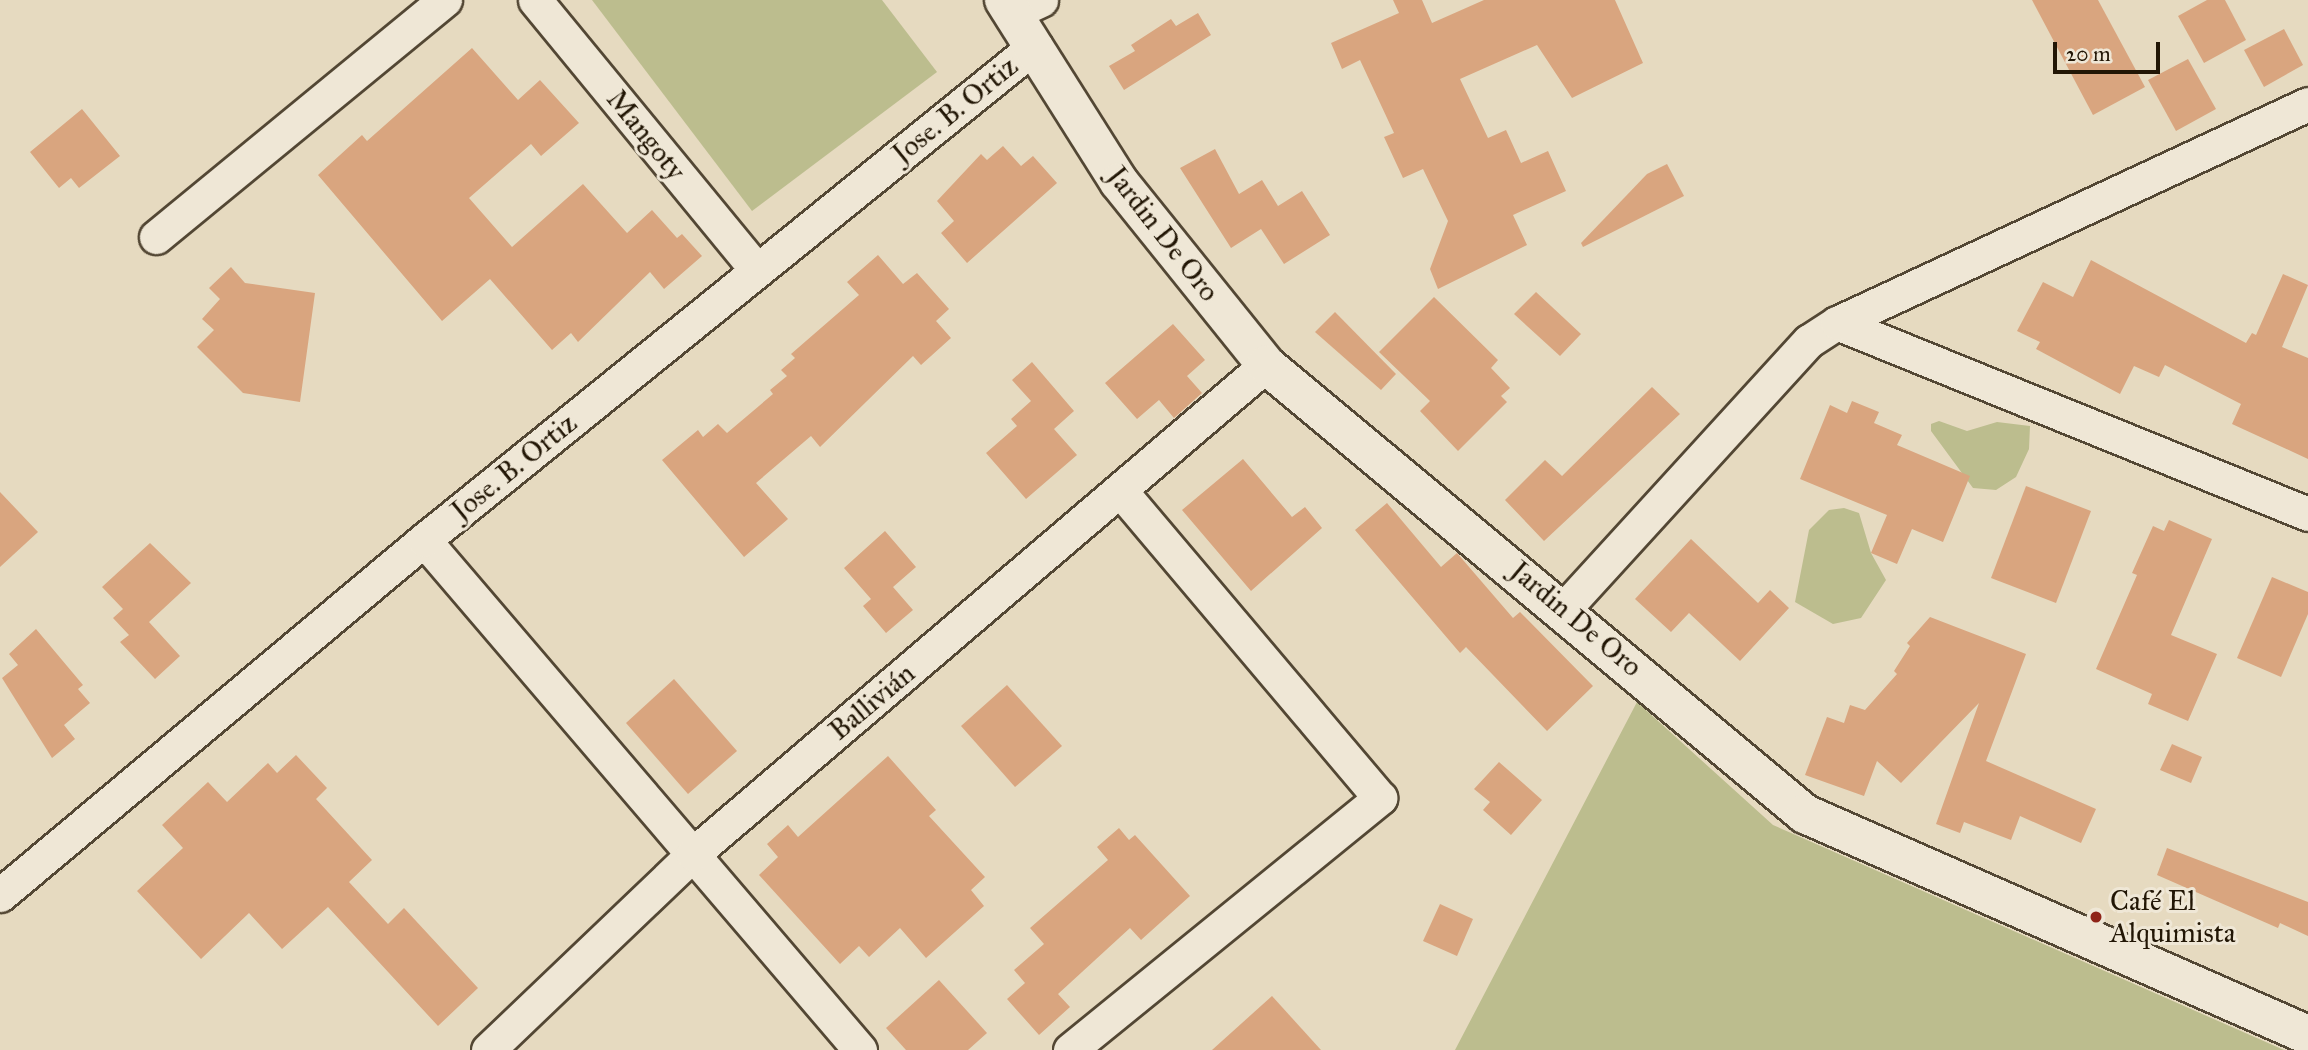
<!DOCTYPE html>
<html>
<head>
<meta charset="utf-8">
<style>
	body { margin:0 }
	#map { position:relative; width:2308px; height:1050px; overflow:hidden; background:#e6dac0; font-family:"IM FELL Great Primer",serif }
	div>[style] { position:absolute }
	.green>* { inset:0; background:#bcbd8e }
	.building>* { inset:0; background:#d9a57f }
	.roads { filter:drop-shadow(2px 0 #534734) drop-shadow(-2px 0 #534734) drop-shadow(0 2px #534734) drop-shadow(0 -2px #534734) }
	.street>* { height:33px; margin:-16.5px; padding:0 16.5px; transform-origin:16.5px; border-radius:16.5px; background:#efe7d6 }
	.secondary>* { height:38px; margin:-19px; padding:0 19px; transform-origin:19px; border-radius:19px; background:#efe7d6 }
	.dots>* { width:19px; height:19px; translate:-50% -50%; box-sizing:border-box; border:4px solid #efe7d6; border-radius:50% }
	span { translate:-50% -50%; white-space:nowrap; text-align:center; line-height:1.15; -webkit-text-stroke:6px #efe7d6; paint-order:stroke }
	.street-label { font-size:28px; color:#221605 }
	.poi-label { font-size:28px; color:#221605 }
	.left { translate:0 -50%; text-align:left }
	.scale { position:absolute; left:2053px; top:42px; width:107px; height:32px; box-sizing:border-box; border:4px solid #221605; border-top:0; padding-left:9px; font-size:21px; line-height:24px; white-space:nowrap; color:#221605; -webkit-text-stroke:5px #efe7d6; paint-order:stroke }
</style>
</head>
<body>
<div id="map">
	<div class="green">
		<div style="clip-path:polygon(592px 0,882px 0,937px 72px,752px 211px)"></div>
		<div style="clip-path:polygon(1939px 421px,1967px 431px,1997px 422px,2030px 426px,2029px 449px,2016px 477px,1996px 490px,1973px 488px,1931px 431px,1931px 424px)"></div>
		<div style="clip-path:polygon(1844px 508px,1859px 513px,1871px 553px,1886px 580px,1861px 618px,1833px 624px,1795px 602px,1809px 530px,1829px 510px)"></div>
		<div style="clip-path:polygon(1637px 702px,1773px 825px,2284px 1050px,1455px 1050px)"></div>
	</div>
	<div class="building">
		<div style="clip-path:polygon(1393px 0,1422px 0,1432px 23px,1484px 0,1615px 0,1643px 63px,1572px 98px,1537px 45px,1460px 79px,1488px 138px,1506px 130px,1521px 163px,1548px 151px,1566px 191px,1513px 215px,1527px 245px,1438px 289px,1430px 269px,1448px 221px,1423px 169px,1403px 178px,1384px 137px,1394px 133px,1360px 60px,1342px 69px,1331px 43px,1399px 13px)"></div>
		<div style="clip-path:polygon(2032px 0,2098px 0,2145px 87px,2093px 115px)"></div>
		<div style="clip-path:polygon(2207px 0,2225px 0,2246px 40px,2204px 63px,2178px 16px)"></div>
		<div style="clip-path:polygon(1198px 13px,1211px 35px,1124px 90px,1109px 66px,1135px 51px,1131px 45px,1171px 19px,1176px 26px)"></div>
		<div style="clip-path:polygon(2284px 29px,2303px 65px,2264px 87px,2244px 50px)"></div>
		<div style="clip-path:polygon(472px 48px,518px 100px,540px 80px,579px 123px,541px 156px,531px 144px,469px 198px,512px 247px,583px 184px,627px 233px,652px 210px,677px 238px,682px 234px,702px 256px,664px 289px,650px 272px,578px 342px,571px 333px,552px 350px,490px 279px,442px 321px,318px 175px,362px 135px,367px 141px)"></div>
		<div style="clip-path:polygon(2188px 59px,2216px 109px,2176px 131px,2148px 80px)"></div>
		<div style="clip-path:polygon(82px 109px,120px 156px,79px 188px,71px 178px,59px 188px,30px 152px)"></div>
		<div style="clip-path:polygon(1003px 146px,1021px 166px,1033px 156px,1057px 183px,967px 263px,941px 233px,954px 221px,937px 201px,981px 154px,987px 160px)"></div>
		<div style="clip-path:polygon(1215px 149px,1239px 194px,1262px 180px,1278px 206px,1302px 191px,1330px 235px,1284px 264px,1261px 229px,1231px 248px,1180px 168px)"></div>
		<div style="clip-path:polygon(1667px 164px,1684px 196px,1583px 247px,1581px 243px,1647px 174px)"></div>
		<div style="clip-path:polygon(878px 255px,903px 284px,917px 273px,949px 309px,936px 321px,951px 338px,921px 365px,913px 356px,820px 447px,811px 436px,756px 483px,788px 519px,744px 557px,662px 460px,698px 430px,703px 437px,718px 424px,727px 433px,773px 394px,770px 390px,787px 376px,781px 370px,795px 358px,791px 354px,859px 295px,847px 282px)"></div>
		<div style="clip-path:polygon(2091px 260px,2246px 343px,2252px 333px,2256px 335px,2283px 274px,2308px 285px,2282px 347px,2308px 358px,2308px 459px,2232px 424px,2241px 404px,2165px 365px,2159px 377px,2134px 366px,2120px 394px,2036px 349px,2040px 342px,2017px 331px,2043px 282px,2073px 297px)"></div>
		<div style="clip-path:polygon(231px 267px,245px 283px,315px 293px,300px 402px,243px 393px,197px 347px,214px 330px,202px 319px,220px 299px,209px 288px)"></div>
		<div style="clip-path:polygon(1536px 292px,1581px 334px,1560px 356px,1514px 314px)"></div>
		<div style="clip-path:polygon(1434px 297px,1498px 360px,1491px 368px,1510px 388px,1501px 396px,1507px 402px,1458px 451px,1420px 411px,1430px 401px,1379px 352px)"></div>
		<div style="clip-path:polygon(1335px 312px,1396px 374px,1381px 390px,1315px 332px)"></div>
		<div style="clip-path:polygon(1173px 324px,1205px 360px,1187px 376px,1202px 393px,1174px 418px,1159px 400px,1137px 419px,1105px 383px)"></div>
		<div style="clip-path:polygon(1032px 362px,1074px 411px,1054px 429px,1077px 455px,1026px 499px,986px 453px,1017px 426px,1011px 419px,1031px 401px,1012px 380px)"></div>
		<div style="clip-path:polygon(1652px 387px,1680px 414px,1544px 541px,1505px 500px,1545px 460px,1562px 476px)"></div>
		<div style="clip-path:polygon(1852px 401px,1879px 412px,1874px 423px,1902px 435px,1897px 445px,1970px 476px,1943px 542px,1912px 529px,1897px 564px,1871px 553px,1887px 515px,1800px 479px,1830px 405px,1847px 413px)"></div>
		<div style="clip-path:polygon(1243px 459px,1292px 517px,1305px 507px,1322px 528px,1251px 591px,1182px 510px)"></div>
		<div style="clip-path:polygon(2026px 486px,2091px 511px,2056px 603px,1991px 578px)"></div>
		<div style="clip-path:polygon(0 492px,38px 532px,0 567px)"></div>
		<div style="clip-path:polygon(1387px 503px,1441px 567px,1457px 553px,1513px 618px,1520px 612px,1593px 686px,1547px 731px,1466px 647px,1460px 653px,1355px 530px)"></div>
		<div style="clip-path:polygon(2169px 520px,2212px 539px,2171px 635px,2217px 654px,2188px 721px,2148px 704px,2152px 694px,2096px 669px,2137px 575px,2132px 573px,2153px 526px,2164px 531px)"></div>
		<div style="clip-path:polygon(885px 531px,916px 567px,893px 587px,913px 610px,886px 633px,863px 606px,871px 599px,844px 568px)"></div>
		<div style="clip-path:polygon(1691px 539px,1758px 603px,1770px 590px,1789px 608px,1740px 661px,1689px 613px,1671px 632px,1635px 599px)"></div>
		<div style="clip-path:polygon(150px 543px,191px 583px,149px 622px,180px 656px,155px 679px,120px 642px,129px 635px,113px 618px,123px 609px,102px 587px)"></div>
		<div style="clip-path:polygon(2272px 577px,2308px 592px,2308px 614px,2281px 677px,2237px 658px)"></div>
		<div style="clip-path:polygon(1930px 617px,2026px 654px,1986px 761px,2096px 809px,2081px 843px,2020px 816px,2011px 840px,1964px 822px,1960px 833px,1936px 824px,1979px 703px,1901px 783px,1877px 761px,1864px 796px,1805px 775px,1827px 717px,1844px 723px,1850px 705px,1865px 710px,1897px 674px,1894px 671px,1910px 646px,1907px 643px)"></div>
		<div style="clip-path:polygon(36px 629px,83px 685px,78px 689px,90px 703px,64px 725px,75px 739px,52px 758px,2px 678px,18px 665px,9px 654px)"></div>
		<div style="clip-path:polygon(674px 679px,737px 751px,688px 794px,626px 723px)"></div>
		<div style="clip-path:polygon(1007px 685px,1062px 746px,1015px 787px,961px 726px)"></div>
		<div style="clip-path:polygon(2172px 744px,2202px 757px,2191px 783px,2160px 770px)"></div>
		<div style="clip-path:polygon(296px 755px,327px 788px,316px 799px,372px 860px,349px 882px,388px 924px,404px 908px,478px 988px,438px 1026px,328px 907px,282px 949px,249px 913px,201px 959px,137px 891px,183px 848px,162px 825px,208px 782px,227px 802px,268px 763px,277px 773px)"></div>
		<div style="clip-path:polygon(888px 756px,936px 810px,929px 816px,985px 877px,971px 890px,984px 906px,926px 958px,900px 928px,869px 957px,859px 946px,840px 964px,759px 875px,778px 857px,767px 844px,788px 825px,798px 837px)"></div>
		<div style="clip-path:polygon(1499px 762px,1542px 800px,1511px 835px,1483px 810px,1490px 802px,1474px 789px)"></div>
		<div style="clip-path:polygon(1119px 828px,1129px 840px,1135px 835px,1190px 896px,1141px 940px,1130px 928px,1058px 994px,1070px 1007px,1039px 1035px,1007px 999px,1025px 983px,1014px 970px,1044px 944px,1030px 928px,1108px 860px,1097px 847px)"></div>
		<div style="clip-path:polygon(2167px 848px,2308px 902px,2308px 936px,2280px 923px,2278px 928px,2157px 875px)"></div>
		<div style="clip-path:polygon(1440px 904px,1473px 919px,1457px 956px,1423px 941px)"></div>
		<div style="clip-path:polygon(939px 980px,987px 1033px,968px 1050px,906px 1050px,886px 1028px)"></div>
		<div style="clip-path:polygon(1272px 996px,1321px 1050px,1212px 1050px)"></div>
	</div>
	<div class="roads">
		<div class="street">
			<div style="left:535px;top:0;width:348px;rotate:50.6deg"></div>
			<div style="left:1013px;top:13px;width:31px;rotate:-25deg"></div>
			<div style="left:156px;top:237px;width:374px;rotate:-39.4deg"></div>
			<div style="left:1837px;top:323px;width:508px;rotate:22.07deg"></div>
			<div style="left:424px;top:540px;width:671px;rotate:49.47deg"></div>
			<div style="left:1564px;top:609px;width:363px;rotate:-47.6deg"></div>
			<div style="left:1809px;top:341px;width:33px;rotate:-33deg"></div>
			<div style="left:1837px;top:323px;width:519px;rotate:-24.94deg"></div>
			<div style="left:0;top:895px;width:553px;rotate:-39.94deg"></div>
			<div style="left:424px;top:540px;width:786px;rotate:-38.96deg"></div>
			<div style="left:488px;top:1050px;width:284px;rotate:-43.7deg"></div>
			<div style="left:693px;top:854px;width:753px;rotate:-40.48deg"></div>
			<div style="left:1070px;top:1050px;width:400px;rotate:-39.1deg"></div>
			<div style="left:1380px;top:798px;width:402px;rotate:-130.2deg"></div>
		</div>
		<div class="secondary">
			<div style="left:1004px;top:0;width:215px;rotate:57.7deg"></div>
			<div style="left:1119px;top:182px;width:235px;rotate:51.2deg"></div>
			<div style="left:1266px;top:365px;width:702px;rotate:39.8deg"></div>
			<div style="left:1805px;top:814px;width:549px;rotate:23.72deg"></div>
		</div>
	</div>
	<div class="dots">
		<div style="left:2096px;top:917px;background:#8f2418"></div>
	</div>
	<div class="street-label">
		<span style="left:955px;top:110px;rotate:-39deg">Jose. B. Ortiz</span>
		<span style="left:646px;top:135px;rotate:51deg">Mangoty</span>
		<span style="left:1163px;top:234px;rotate:52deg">Jardin De Oro</span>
		<span style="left:514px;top:467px;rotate:-39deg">Jose. B. Ortiz</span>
		<span style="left:1576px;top:619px;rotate:40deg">Jardin De Oro</span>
		<span style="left:872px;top:702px;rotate:-40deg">Ballivián</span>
	</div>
	<div class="poi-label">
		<span class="left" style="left:2110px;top:917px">Café El<br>Alquimista</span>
	</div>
	<div class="scale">20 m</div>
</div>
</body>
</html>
